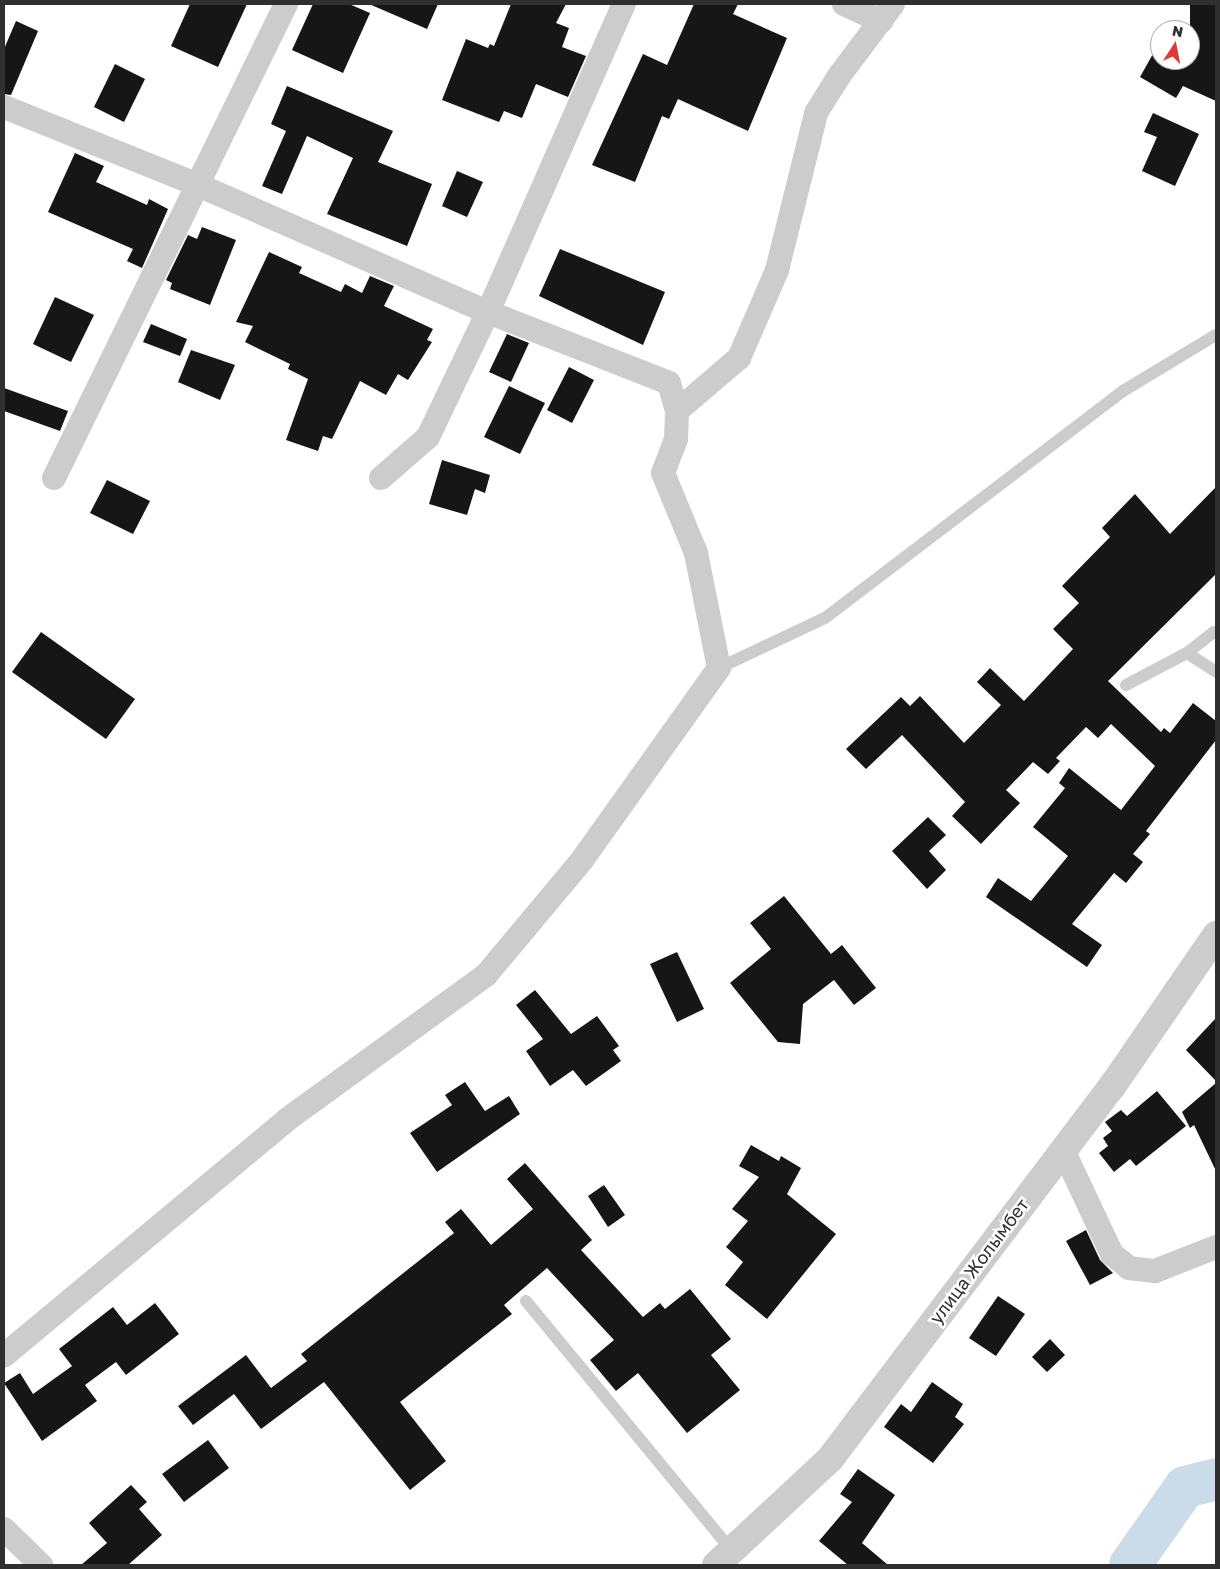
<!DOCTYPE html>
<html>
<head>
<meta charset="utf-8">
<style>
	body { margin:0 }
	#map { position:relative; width:1220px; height:1569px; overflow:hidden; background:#fff; font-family:"Golos Text",sans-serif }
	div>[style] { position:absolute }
	.river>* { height:42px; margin:-21px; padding:0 21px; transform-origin:21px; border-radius:21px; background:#cadbea }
	.building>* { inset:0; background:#161616 }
	.service>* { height:12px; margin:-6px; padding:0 6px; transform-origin:6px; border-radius:6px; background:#ccc }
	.minor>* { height:24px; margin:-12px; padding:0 12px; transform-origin:12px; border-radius:12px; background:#ccc }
	.tertiary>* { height:28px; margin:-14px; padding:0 14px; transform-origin:14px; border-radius:14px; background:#ccc }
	span { translate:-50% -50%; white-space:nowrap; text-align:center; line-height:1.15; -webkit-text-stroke:5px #fff; paint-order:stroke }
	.street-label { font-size:18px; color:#2f2f2f }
	.frame { position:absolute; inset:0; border:5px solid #2f2f2f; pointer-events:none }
	.north { position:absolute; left:1150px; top:20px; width:50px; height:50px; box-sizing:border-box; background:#fff; border:1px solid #acacac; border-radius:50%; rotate:11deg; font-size:14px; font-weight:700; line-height:20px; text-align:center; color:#2f2f2f }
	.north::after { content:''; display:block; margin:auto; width:18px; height:22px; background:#de3a38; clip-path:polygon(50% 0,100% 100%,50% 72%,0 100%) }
</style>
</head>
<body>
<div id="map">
	<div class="river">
		<div style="left:1130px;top:1565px;width:95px;rotate:-54.8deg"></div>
		<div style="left:1185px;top:1487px;width:32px;rotate:-14deg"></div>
	</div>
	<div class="building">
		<div style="clip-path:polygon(190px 4px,247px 4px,218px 67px,171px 46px)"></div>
		<div style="clip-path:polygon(313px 4px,349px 4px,370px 13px,343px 73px,292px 50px)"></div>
		<div style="clip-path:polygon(369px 4px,438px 4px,427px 29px)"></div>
		<div style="clip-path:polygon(511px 4px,566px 4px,556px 23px,569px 28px,562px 47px,586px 56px,568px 97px,536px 84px,522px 118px,504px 111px,499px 122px,442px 100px,466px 39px,488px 48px,490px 44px,494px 46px)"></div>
		<div style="clip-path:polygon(694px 4px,738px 4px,733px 14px,787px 38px,748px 131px,678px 99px,669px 119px,662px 116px,635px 182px,592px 165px,643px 54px,667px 65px)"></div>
		<div style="clip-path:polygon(1190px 4px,1216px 4px,1216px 101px,1183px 86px,1176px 98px,1140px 77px,1159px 43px,1160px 60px,1190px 60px)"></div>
		<div style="clip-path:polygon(16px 21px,38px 31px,11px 95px,4px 94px,4px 49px)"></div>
		<div style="clip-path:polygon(115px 64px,145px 79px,124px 122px,94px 107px)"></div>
		<div style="clip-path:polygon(287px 86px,393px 131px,378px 162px,432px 184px,407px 246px,327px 214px,353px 158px,307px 136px,282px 194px,262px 186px,286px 131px,271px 124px)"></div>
		<div style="clip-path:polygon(1153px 113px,1199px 134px,1175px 186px,1142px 171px,1157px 137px,1144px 132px)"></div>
		<div style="clip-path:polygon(75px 153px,104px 166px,96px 182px,147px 205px,149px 199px,168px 209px,142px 268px,127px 261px,133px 249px,48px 212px)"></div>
		<div style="clip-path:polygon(457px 171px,483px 182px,467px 217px,442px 206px)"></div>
		<div style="clip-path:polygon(202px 227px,236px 240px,210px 305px,170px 289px,172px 283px,166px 280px,188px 235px,197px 239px)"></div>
		<div style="clip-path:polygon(560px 249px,665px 292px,643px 345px,539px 296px)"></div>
		<div style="clip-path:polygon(269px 252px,302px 267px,299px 273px,341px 292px,345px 284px,362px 293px,370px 276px,394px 286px,384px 306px,433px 329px,427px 340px,432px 342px,408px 380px,398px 374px,386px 395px,360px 381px,332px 439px,323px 436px,318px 451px,286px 440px,308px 379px,288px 369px,290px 364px,245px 342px,253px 326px,236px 322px)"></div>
		<div style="clip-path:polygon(55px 297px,94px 315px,71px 362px,33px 344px)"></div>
		<div style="clip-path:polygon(151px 324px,187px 339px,180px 356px,143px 342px)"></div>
		<div style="clip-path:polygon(507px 334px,529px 343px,511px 382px,489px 372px)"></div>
		<div style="clip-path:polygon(191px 350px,235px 365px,220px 400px,178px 382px)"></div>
		<div style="clip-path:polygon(569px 367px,594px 380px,572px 423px,547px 410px)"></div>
		<div style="clip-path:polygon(509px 386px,545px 403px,520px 454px,484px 437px)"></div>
		<div style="clip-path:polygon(4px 388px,68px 411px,60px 431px,4px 411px)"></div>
		<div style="clip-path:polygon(442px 460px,490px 475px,485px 493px,475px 489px,467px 515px,429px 504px)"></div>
		<div style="clip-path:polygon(107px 480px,150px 501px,133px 534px,90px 513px)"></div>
		<div style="clip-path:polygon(1216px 487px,1216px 574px,1108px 681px,1161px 732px,1164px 728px,1170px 733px,1193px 703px,1216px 721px,1216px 740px,1146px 831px,1150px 834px,1133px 854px,1143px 862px,1126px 883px,1114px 873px,1072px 924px,1102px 945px,1087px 967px,986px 897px,998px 878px,1031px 901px,1068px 856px,1033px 827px,1065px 788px,1059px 783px,1069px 768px,1121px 810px,1155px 766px,1111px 724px,1098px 738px,1086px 727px,1056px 758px,1060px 761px,1048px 774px,1033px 762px,1006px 790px,1020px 803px,981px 844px,952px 816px,965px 802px,902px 735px,866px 769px,846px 749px,901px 697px,910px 706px,920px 696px,964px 743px,1001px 705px,977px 682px,990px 668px,1024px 701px,1073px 649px,1053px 629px,1079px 603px,1062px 586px,1110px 537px,1102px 528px,1135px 494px,1170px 534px)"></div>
		<div style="clip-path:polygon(41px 632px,135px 699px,106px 739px,12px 672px)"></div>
		<div style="clip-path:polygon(928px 817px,946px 835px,929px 851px,946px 870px,927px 889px,892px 851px)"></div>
		<div style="clip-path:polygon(784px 896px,831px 954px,842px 945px,876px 988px,854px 1005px,834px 980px,803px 1004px,800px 1044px,778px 1042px,730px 983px,771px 949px,750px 923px)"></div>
		<div style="clip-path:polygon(677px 952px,704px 1009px,677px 1022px,650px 964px)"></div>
		<div style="clip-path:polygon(535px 990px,571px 1034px,597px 1016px,619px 1046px,613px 1050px,621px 1061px,586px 1086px,573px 1070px,550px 1086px,526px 1051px,543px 1039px,516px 1005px)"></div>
		<div style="clip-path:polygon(1216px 1018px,1216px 1081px,1186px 1050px)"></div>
		<div style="clip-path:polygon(465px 1082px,485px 1111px,509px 1096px,520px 1114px,437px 1172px,410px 1133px,452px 1105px,445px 1095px)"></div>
		<div style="clip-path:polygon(1216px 1083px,1216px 1171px,1194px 1125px,1190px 1128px,1182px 1112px)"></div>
		<div style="clip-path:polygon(1157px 1091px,1186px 1126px,1136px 1166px,1130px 1159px,1114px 1172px,1099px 1153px,1108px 1146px,1103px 1138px,1112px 1131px,1105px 1122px,1121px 1110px,1127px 1116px)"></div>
		<div style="clip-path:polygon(751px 1145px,779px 1161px,781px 1156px,801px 1168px,787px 1194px,836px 1234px,767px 1319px,725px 1285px,743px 1262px,726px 1247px,748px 1221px,732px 1209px,759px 1177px,739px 1166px)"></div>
		<div style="clip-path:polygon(525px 1163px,592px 1240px,581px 1250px,643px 1317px,660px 1303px,665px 1309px,690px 1289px,731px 1339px,711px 1355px,740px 1390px,687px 1433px,638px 1373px,616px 1391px,590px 1360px,614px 1340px,547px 1268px,504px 1305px,512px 1314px,400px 1402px,446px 1461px,410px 1490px,324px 1382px,261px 1429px,234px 1394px,193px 1425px,178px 1406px,246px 1355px,271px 1388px,307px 1361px,301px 1354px,454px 1233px,445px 1222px,461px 1209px,491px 1245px,533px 1209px,507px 1179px)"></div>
		<div style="clip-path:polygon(604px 1185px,625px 1215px,608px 1227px,588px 1196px)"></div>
		<div style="clip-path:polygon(1086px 1230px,1100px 1260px,1113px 1273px,1090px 1285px,1066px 1241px)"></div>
		<div style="clip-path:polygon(998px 1296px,1025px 1314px,996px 1356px,969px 1338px)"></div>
		<div style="clip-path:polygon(155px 1303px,179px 1334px,126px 1375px,116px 1362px,85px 1385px,97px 1401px,42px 1441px,4px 1383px,20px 1373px,33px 1394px,72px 1366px,59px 1349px,113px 1307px,127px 1325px)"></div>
		<div style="clip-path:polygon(1050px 1339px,1065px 1355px,1047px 1372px,1032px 1357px)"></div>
		<div style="clip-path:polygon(932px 1382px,963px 1404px,955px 1417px,964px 1424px,933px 1463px,884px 1427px,901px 1404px,911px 1412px)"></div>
		<div style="clip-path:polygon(208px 1440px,229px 1468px,184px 1502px,162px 1474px)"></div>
		<div style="clip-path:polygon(858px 1469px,895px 1495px,862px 1543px,888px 1565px,848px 1565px,819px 1541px,852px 1502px,840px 1494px)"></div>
		<div style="clip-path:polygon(131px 1485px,147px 1502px,139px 1509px,162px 1535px,128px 1565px,81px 1565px,107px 1543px,89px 1523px)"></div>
	</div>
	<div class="service">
		<div style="left:1187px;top:653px;width:35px;rotate:33deg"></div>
		<div style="left:719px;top:668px;width:117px;rotate:-25.3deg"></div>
		<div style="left:825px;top:618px;width:375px;rotate:-37.3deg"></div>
		<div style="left:1123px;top:391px;width:109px;rotate:-31.1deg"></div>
		<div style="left:1126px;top:685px;width:69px;rotate:-27.7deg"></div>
		<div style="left:1187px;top:653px;width:34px;rotate:-38deg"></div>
		<div style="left:526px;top:1301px;width:324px;rotate:50.5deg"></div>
	</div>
	<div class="minor">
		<div style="left:844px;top:4px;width:41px;rotate:24.7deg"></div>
		<div style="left:4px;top:107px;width:209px;rotate:21.9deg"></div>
		<div style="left:198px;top:185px;width:317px;rotate:23.7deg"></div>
		<div style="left:488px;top:312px;width:194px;rotate:21.4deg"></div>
		<div style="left:669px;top:383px;width:29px;rotate:74deg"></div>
		<div style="left:677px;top:411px;width:28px;rotate:92deg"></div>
		<div style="left:676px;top:439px;width:36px;rotate:111deg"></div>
		<div style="left:663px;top:473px;width:87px;rotate:67.6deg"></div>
		<div style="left:696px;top:553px;width:117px;rotate:78.7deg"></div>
		<div style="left:719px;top:668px;width:234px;rotate:125.5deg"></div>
		<div style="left:583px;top:859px;width:151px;rotate:129.9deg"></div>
		<div style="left:486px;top:975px;width:245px;rotate:144deg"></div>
		<div style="left:288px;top:1119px;width:370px;rotate:140.2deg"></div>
		<div style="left:677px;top:411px;width:82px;rotate:-40.5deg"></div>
		<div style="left:739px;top:358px;width:96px;rotate:-66.6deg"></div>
		<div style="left:777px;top:270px;width:162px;rotate:-76deg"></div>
		<div style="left:816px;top:113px;width:44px;rotate:-58.1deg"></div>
		<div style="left:839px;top:76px;width:90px;rotate:-53.1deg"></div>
		<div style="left:54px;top:478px;width:528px;rotate:-63.92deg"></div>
		<div style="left:381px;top:478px;width:62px;rotate:-41.1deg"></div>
		<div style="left:428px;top:437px;width:139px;rotate:-64.4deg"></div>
		<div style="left:488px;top:312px;width:337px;rotate:-66.2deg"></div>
		<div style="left:1063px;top:1150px;width:115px;rotate:64.8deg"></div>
		<div style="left:1112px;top:1254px;width:22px;rotate:39deg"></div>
		<div style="left:1129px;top:1268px;width:26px;rotate:7deg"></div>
		<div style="left:1155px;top:1271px;width:66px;rotate:-21.5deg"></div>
		<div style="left:4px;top:1529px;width:52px;rotate:44.2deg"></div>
	</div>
	<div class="tertiary">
		<div style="left:716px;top:1565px;width:156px;rotate:-42.9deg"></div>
		<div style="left:830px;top:1459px;width:465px;rotate:-52.9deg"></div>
		<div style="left:1111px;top:1088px;width:186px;rotate:-55.5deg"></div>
	</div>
	<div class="street-label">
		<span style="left:979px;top:1261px;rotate:-53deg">улица Жолымбет</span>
	</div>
	<div class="frame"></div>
	<div class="north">N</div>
</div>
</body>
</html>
